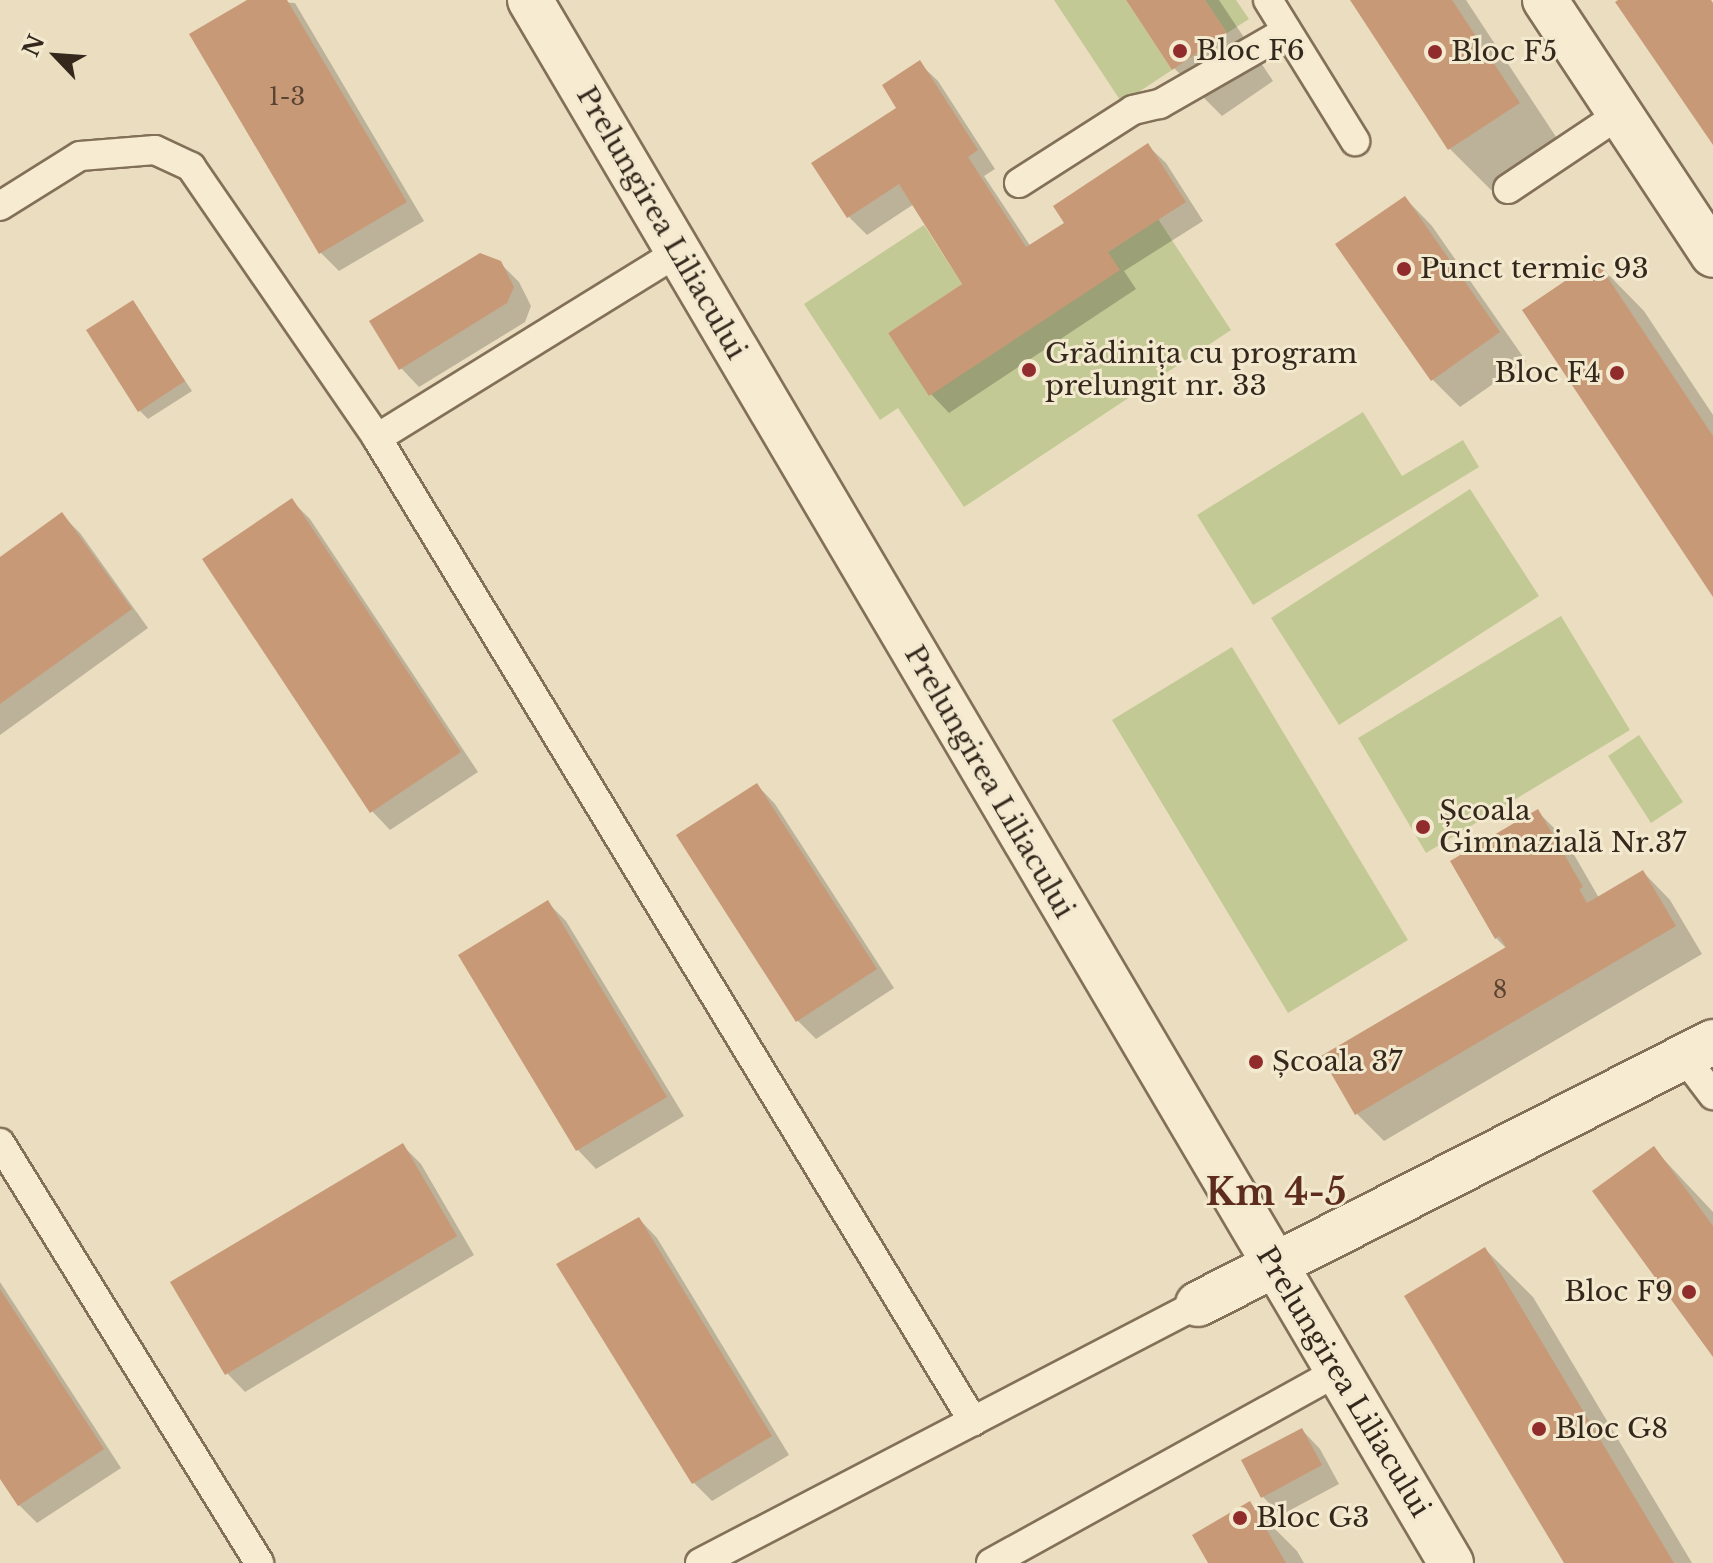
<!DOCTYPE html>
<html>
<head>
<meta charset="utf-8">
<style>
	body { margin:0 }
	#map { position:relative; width:1713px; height:1563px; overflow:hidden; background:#ebdec0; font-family:"Libre Baskerville",serif }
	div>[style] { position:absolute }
	.green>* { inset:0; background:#c2c994 }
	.shadow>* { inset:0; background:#0003 }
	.building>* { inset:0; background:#c89977 }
	.roads { filter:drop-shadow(2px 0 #837059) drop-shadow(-2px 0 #837059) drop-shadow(0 2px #837059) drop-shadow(0 -2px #837059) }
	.lane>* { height:28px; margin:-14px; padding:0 14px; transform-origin:14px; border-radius:14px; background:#f7ecd2 }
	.street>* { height:44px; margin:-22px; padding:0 22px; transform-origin:22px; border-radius:22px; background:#f7ecd2 }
	.dots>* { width:22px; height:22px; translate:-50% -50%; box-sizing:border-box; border:4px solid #f3e9cf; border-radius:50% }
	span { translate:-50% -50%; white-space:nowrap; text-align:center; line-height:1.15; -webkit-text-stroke:6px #f3e9cf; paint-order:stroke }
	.number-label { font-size:24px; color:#594434 }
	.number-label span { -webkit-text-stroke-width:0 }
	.poi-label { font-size:28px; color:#34281d }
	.left { translate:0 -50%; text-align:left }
	.right { translate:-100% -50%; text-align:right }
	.street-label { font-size:28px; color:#34281d }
	.district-label { font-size:36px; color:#5e2c1e; font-weight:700 }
	.north { position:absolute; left:16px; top:16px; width:80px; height:80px; -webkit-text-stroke:6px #f3e9cf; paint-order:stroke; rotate:295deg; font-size:22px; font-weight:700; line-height:32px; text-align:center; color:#34281d }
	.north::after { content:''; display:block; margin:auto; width:28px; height:36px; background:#34281d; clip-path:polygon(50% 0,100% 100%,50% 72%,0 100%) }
</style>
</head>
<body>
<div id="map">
	<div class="green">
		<div style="clip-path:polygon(1054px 0,1126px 0,1172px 70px,1122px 103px)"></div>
		<div style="clip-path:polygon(1205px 0,1236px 0,1249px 19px,1227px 33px)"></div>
		<div style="clip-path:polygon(1158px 219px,1231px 330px,964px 507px,898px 408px,880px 420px,804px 304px,924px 225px,962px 284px,888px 333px,930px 395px,1108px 252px)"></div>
		<div style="clip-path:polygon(1363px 412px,1402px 476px,1463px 440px,1479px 467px,1253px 605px,1197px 515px)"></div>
		<div style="clip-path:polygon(1470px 489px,1539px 596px,1339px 725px,1271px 618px)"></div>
		<div style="clip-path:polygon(1561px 616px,1630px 730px,1426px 853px,1358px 738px)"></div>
		<div style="clip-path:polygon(1232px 647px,1408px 940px,1288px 1013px,1112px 720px)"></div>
		<div style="clip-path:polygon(1639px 735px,1683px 802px,1651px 823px,1608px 756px)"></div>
	</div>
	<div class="shadow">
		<div style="clip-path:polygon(250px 0,295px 3px,424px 221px,339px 271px,321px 253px)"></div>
		<div style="clip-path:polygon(1128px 0,1219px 0,1273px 81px,1222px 116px,1174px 68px)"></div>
		<div style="clip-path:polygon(1352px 0,1466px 0,1566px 152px,1498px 197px,1450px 149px)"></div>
		<div style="clip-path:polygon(919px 63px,938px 81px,995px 169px,984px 176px,1031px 247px,1067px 223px,1147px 145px,1166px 163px,1203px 221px,1124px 271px,1136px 289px,949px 413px,931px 394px,965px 284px,914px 204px,867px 235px,849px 217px,814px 164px,899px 108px)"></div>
		<div style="clip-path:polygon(1405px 198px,1432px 226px,1526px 361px,1460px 407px,1433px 380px,1338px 244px)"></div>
		<div style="clip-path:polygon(1596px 262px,1644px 311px,1713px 415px,1713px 593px)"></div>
		<div style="clip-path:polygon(500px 263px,519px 282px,531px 306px,525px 322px,419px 387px,401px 368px)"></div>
		<div style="clip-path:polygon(132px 302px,192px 391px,148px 419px,139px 410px)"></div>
		<div style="clip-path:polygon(292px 501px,310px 519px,478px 772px,390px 830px,372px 811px)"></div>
		<div style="clip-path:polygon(62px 515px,80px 533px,148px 628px,0 735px,0 559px)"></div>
		<div style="clip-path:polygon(757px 785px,775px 804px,894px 988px,816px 1039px,797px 1020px)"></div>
		<div style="clip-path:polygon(1537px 811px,1565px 839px,1599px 898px,1643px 872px,1670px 900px,1702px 954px,1384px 1141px,1357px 1114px,1507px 949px,1496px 938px)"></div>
		<div style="clip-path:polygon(548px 903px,566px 921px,684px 1116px,596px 1169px,578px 1150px,461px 956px)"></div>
		<div style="clip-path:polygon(402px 1145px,421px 1164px,474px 1255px,245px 1392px,227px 1373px)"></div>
		<div style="clip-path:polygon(1654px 1149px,1713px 1212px,1713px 1354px)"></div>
		<div style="clip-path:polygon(639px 1219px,657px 1238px,789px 1455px,712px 1501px,693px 1482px)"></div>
		<div style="clip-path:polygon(1485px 1249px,1533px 1297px,1692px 1563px,1566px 1563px)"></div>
		<div style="clip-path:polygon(0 1282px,121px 1468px,37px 1523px,19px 1505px,0 1475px)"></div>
		<div style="clip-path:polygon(1302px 1430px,1320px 1449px,1339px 1484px,1281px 1515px,1263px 1497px)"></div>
		<div style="clip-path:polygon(1249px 1503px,1297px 1551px,1304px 1563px,1210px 1563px)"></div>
	</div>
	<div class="building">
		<div style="clip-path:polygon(247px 0,287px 0,407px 202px,319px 254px,189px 34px)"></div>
		<div style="clip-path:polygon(1126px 0,1205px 0,1227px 33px,1172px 70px)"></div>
		<div style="clip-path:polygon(1350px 0,1452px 0,1520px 103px,1448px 150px)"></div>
		<div style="clip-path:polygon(1618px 0,1711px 0,1713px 3px,1713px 145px,1615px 2px)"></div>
		<div style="clip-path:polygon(920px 60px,978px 150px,968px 157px,1026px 247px,1064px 223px,1053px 206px,1148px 143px,1186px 202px,1108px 252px,1120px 270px,929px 396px,888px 333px,962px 284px,899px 184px,847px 218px,811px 163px,896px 108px,882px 85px)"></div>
		<div style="clip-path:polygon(1405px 196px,1500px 332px,1431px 381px,1335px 244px)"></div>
		<div style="clip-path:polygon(480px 253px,501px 261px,514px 287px,507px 303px,399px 370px,369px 321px)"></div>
		<div style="clip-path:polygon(1596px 260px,1713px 436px,1713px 597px,1522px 310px)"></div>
		<div style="clip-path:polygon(133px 300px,185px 381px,138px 412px,86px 330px)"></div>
		<div style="clip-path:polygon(292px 498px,461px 752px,370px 813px,202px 559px)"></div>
		<div style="clip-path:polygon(62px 512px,132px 609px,0 704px,0 557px)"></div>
		<div style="clip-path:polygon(757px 783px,877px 969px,796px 1022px,676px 835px)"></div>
		<div style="clip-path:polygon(1538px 809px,1583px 887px,1579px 889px,1587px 903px,1643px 870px,1676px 926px,1355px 1115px,1321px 1056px,1506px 947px,1499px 936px,1495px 939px,1450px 861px)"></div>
		<div style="clip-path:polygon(548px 900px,667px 1097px,576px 1151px,458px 955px)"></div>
		<div style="clip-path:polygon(403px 1143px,457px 1236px,225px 1375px,170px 1282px)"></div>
		<div style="clip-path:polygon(1654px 1146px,1713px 1226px,1713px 1357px,1592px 1191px)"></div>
		<div style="clip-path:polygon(639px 1217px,772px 1436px,692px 1484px,556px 1264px)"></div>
		<div style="clip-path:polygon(1485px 1247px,1674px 1563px,1564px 1563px,1404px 1296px)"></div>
		<div style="clip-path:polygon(0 1289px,104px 1449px,18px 1506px,0 1479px)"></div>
		<div style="clip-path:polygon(1302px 1428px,1322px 1465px,1261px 1498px,1241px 1460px)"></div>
		<div style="clip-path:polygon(1250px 1501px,1286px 1563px,1208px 1563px,1192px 1535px)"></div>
	</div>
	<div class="roads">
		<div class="lane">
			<div style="left:1268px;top:0;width:166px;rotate:58.3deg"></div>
			<div style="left:1019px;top:183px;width:135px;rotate:-32.6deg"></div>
			<div style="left:1133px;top:110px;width:28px;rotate:-13deg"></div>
			<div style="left:1160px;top:104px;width:146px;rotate:-29.9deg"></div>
			<div style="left:1508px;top:189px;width:135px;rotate:-33.8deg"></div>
			<div style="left:0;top:206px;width:94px;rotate:-32deg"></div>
			<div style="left:80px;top:156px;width:75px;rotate:-4.6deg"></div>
			<div style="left:155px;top:150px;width:40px;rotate:25deg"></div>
			<div style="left:191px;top:167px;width:329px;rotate:55.5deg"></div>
			<div style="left:377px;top:438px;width:1150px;rotate:58.77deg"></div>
			<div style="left:377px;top:438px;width:354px;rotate:-31.7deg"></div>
			<div style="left:1684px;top:1057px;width:48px;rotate:52.7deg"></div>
			<div style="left:0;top:1143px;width:493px;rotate:58.3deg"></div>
			<div style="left:700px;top:1563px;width:561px;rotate:-27.48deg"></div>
			<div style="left:991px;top:1563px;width:395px;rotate:-28.9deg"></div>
		</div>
		<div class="street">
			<div style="left:530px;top:0;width:1814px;rotate:59.49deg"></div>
			<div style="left:1545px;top:0;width:305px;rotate:56.6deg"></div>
			<div style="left:1198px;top:1304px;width:578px;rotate:-26.96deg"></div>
		</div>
	</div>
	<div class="dots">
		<div style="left:1180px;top:51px;background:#902c2c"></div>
		<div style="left:1435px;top:52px;background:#902c2c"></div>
		<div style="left:1404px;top:269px;background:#902c2c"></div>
		<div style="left:1029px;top:370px;background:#902c2c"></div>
		<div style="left:1617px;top:373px;background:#902c2c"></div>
		<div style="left:1423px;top:827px;background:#902c2c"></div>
		<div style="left:1256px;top:1062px;background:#902c2c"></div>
		<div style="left:1689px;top:1292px;background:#902c2c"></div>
		<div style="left:1539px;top:1429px;background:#902c2c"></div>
		<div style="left:1240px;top:1518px;background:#902c2c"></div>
	</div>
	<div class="number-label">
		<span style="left:287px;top:97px">1-3</span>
		<span style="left:1500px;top:990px">8</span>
	</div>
	<div class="poi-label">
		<span class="left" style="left:1196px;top:51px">Bloc F6</span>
		<span class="left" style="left:1451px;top:52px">Bloc F5</span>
		<span class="left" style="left:1420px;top:269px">Punct termic 93</span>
		<span class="left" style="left:1045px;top:370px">Grădinița cu program<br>prelungit nr. 33</span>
		<span class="right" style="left:1601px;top:373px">Bloc F4</span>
		<span class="left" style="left:1439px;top:827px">Școala<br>Gimnazială Nr.37</span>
		<span class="left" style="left:1272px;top:1062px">Școala 37</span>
		<span class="right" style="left:1673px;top:1292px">Bloc F9</span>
		<span class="left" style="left:1555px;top:1429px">Bloc G8</span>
		<span class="left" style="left:1256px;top:1518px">Bloc G3</span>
	</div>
	<div class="street-label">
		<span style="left:661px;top:223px;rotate:60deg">Prelungirea Liliacului</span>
		<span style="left:989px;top:782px;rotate:60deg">Prelungirea Liliacului</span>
		<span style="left:1343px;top:1382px;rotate:59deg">Prelungirea Liliacului</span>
	</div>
	<div class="district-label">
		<span style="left:1276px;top:1193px">Km 4-5</span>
	</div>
	<div class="north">N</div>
</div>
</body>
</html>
